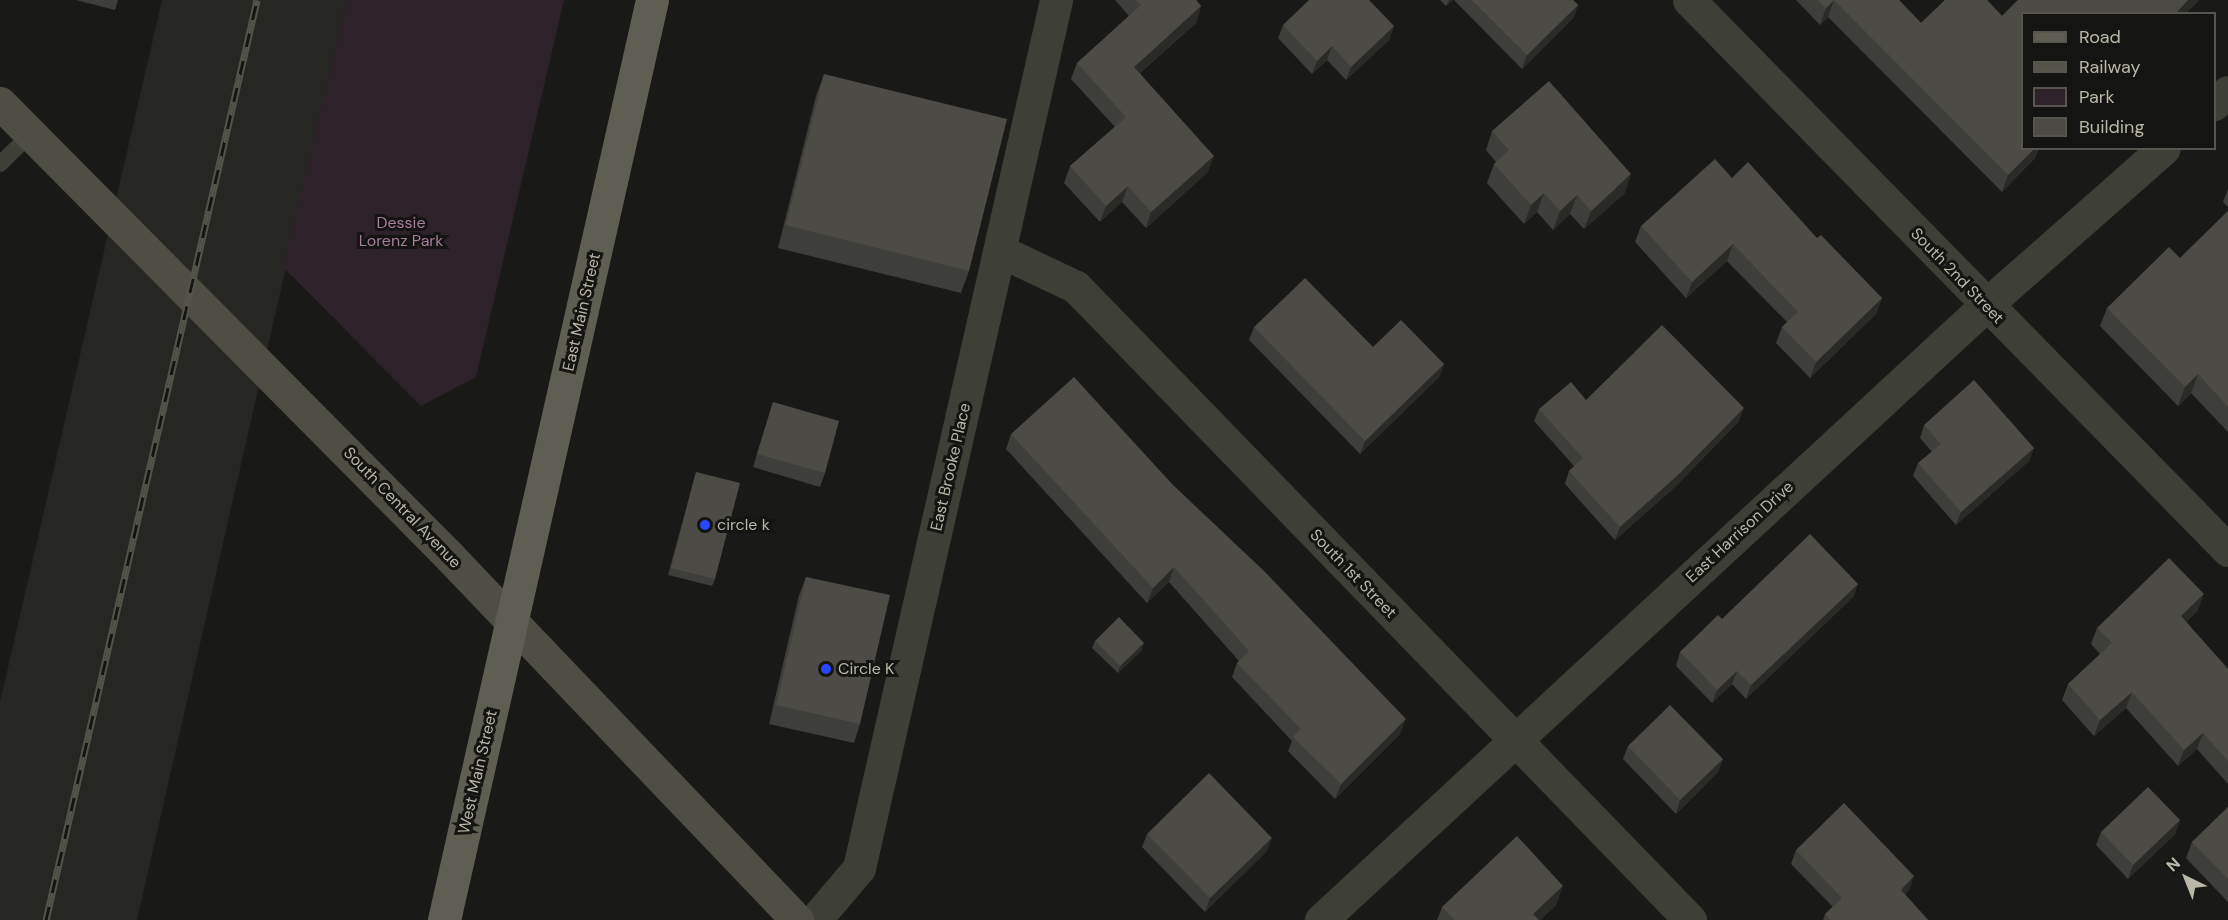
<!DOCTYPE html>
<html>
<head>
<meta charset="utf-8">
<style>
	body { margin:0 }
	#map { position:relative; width:2228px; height:920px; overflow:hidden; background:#191917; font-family:"DM Sans",sans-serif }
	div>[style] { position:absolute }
	.built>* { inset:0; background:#262623 }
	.green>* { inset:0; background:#2d2229 }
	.lane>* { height:16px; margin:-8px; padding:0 8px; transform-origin:8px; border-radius:8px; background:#3e3f37 }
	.street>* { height:33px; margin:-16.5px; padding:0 16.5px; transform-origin:16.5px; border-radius:16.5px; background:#3e3f37 }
	.secondary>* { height:33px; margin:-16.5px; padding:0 16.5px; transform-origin:16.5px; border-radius:16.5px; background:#4f4e45 }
	.primary>* { height:33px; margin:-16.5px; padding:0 16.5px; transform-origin:16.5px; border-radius:16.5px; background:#5e5e53 }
	.rail>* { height:7px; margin-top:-3.5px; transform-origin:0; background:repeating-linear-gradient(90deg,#141412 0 14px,#54534a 0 28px); box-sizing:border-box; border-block:2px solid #54534a }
	.wall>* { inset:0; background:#3e3e3a }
	.shaded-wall>* { inset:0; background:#2a2a27 }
	.building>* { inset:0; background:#4c4b46 }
	.dots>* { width:16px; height:16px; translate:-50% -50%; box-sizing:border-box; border:3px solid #141412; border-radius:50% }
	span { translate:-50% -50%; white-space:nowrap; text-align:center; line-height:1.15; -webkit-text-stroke:6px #141412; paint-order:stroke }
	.park-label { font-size:16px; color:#a77d9c }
	.street-label { font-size:16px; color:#bab8a8 }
	.poi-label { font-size:16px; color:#bab8a8 }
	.left { translate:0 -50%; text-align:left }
	.legend { position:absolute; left:2021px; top:12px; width:195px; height:138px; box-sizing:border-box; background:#141412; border:2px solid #56564e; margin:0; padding:8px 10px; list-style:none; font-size:18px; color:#bab8a8 }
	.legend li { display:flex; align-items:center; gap:12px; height:30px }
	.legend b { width:30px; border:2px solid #56564e }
	.north { position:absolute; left:2156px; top:848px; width:60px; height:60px; -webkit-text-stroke:4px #141412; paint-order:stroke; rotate:317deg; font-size:16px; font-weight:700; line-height:24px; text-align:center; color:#bab8a8 }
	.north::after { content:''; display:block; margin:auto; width:21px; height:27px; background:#bab8a8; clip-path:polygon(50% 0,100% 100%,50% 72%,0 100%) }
</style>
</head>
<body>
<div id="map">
	<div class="built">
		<div style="clip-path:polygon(162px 0,347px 0,137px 920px,0 920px,0 702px)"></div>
	</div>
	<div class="green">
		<div style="clip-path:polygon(347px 0,564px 0,476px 377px,421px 406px,283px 267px)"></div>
	</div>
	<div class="lane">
		<div style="left:0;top:164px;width:43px;rotate:-44.1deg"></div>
	</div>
	<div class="street">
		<div style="left:1689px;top:0;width:770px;rotate:45.58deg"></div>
		<div style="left:2214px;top:104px;width:18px;rotate:-41deg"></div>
		<div style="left:1000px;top:251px;width:84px;rotate:25.3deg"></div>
		<div style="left:1076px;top:287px;width:882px;rotate:45.87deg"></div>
		<div style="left:815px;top:920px;width:68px;rotate:-49.8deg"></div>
		<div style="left:859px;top:868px;width:890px;rotate:-77.21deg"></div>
		<div style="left:1321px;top:920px;width:906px;rotate:-42.76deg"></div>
		<div style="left:1986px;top:305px;width:237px;rotate:-41.4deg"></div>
	</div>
	<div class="secondary">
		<div style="left:0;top:103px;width:638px;rotate:45.25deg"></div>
		<div style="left:449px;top:556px;width:504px;rotate:46.29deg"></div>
	</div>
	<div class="primary">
		<div style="left:444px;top:920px;width:943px;rotate:-77.26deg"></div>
	</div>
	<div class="rail">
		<div style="left:46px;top:920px;width:944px;rotate:-77.08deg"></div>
	</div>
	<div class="wall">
		<div style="clip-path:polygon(76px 0,118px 0,115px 10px)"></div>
		<div style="clip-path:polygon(1115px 0,1196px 0,1201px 6px,1196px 23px,1140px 73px,1208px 172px,1146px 228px,1122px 202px,1100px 222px,1064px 183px,1070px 166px,1115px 127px,1071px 79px,1077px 63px,1129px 16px)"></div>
		<div style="clip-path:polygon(1440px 0,1453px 0,1446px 6px)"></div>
		<div style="clip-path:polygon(1454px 0,1573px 0,1578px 5px,1573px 18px,1522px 69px)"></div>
		<div style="clip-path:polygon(1796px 0,1899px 0,1921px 23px,1945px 0,1987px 0,2002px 16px,2018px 0,2199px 0,2185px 14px,2022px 14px,2022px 148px,2039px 148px,2035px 158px,2002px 192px,1828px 17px,1820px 25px)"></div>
		<div style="clip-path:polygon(1283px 25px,1394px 26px,1389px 40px,1346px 80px,1327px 60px,1312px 74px,1278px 38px)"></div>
		<div style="clip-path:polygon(824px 74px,969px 271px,961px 293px,778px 248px,816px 96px)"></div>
		<div style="clip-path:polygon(1492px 131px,1625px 193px,1584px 229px,1570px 214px,1553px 230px,1537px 212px,1524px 224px,1487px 183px,1494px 164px,1496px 162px,1486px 150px)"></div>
		<div style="clip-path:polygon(1732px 178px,1817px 238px,1882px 298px,1876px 314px,1810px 378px,1776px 343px,1782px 327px,1787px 322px,1727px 261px,1686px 298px,1635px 242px,1641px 226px)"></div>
		<div style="clip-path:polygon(2228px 189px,2228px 207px,2223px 202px)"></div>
		<div style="clip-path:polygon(2228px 211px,2228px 432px,2191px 393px,2178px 406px,2100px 326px,2107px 308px,2180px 258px)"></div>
		<div style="clip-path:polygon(1254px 327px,1373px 347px,1444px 364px,1439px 377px,1360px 454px,1249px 340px)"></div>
		<div style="clip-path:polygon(1586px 400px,1739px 421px,1675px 487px,1615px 540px,1565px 484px,1569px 471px,1574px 466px,1534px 421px,1539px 409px)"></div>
		<div style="clip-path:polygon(773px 402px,825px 473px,820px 487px,753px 467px)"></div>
		<div style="clip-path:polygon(1924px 425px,2034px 448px,2029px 461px,1956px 525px,1913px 476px,1918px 463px,1932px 452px,1920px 438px)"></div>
		<div style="clip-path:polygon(1011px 434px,1400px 734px,1335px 799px,1288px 751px,1292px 741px,1232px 677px,1237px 663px,1239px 661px,1169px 582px,1147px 603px,1006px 449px)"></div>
		<div style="clip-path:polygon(696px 472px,715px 579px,712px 586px,668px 575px)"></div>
		<div style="clip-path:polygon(806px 577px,860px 724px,854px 743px,769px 724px,799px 595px)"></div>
		<div style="clip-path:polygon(1858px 584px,1853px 597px,1746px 699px,1732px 684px,1712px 703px,1676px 666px,1680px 652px,1722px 619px)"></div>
		<div style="clip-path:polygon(2198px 610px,2186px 622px,2228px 669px,2228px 784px,2197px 749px,2178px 766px,2126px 708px,2094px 736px,2062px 700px,2068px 684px,2100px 654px,2091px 644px,2097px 628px)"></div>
		<div style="clip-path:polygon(1095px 641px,1142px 650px,1118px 673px,1092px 648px)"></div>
		<div style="clip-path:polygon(1628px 746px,1723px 759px,1718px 772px,1676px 814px,1623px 759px)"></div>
		<div style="clip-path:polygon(2228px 807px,2228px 902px,2186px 858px,2192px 842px)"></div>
		<div style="clip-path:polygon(2180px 820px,2175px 834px,2128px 879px,2096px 845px,2101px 832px)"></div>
		<div style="clip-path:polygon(1147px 834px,1267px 851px,1205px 912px,1142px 847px)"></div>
		<div style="clip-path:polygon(1796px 850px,1909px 890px,1905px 894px,1928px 920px,1823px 920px,1825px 914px,1833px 907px,1791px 864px)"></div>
		<div style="clip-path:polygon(1556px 905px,1540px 920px,1437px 920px,1442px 907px)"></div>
	</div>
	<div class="shaded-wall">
		<div style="clip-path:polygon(1449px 0,1453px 0,1446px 6px)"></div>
		<div style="clip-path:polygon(1834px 0,1828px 17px,1820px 25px,1826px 8px)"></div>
		<div style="clip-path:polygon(2188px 0,2199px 0,2185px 14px,2175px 14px)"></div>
		<div style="clip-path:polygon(1578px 5px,1573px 18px,1522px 69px,1527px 55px)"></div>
		<div style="clip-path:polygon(1201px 6px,1196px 23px,1128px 83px,1134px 67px)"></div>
		<div style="clip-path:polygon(1394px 26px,1389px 40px,1346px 80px,1351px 67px)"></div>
		<div style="clip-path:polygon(1332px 46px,1327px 60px,1312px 74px,1317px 61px)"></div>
		<div style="clip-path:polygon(2035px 148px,2039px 148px,2035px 158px,2002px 192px,2008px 175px)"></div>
		<div style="clip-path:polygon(1214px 156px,1208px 172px,1146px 228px,1151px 212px)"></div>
		<div style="clip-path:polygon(1631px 174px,1625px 193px,1584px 229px,1591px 211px)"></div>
		<div style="clip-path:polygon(1128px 186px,1122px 202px,1100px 222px,1106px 206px)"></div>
		<div style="clip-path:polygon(1544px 193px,1537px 212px,1524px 224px,1531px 205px)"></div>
		<div style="clip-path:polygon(1577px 195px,1570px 214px,1553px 230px,1560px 211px)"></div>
		<div style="clip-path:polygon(1733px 244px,1727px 261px,1686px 298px,1692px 282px)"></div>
		<div style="clip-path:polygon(1882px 298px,1876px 314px,1810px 378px,1816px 362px)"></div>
		<div style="clip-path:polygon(1444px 364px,1439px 377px,1360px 454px,1365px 441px)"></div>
		<div style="clip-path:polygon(2198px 374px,2191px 393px,2178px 406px,2185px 387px)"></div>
		<div style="clip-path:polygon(1744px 408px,1739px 421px,1675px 487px,1615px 540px,1620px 527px)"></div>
		<div style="clip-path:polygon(2034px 448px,2029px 461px,1956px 525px,1961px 512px)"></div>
		<div style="clip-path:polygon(1174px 567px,1169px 582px,1147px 603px,1153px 588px)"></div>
		<div style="clip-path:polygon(1858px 584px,1853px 597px,1746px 699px,1751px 685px)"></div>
		<div style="clip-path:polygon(2204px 594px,2198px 610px,2175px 633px,2181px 616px)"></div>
		<div style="clip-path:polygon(1144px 643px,1142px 650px,1118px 673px,1120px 666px)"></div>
		<div style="clip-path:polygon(1737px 671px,1732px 684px,1712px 703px,1717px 690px)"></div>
		<div style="clip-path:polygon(2132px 692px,2126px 708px,2094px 736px,2100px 720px)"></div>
		<div style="clip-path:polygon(1406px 719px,1400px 734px,1335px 799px,1341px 784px)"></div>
		<div style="clip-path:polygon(2203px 733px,2197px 749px,2178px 766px,2184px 750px)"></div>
		<div style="clip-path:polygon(1723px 759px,1718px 772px,1676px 814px,1680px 800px)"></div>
		<div style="clip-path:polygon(2180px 820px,2175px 834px,2128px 879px,2133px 865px)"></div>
		<div style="clip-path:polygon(1272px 838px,1267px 851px,1205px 912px,1210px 898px)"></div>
		<div style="clip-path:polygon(1914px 876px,1909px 890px,1896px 903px,1901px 890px)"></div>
		<div style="clip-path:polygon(1563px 886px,1556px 905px,1540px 920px,1531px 920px,1533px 914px)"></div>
	</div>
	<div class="building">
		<div style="clip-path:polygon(1136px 0,1196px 0,1201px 6px,1134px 67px,1214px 156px,1151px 212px,1128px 186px,1106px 206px,1070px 166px,1126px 117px,1077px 63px,1141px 5px)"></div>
		<div style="clip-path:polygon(1309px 0,1369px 0,1394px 26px,1351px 67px,1332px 46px,1317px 61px,1283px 25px)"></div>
		<div style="clip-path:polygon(1472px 0,1573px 0,1578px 5px,1527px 55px)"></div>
		<div style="clip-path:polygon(1818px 0,1899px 0,1921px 23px,1945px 0,1987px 0,2002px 16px,2018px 0,2188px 0,2175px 14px,2022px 14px,2022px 148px,2035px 148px,2008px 175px,1834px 0,1826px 8px)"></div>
		<div style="clip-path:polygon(824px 74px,1007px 119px,969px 271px,786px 225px)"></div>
		<div style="clip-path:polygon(1549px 81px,1631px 174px,1591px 211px,1577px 195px,1560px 211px,1544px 193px,1531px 205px,1494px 164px,1509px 150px,1492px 131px)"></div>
		<div style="clip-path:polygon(1715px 159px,1732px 178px,1748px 162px,1817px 238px,1821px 235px,1882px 298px,1816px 362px,1782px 327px,1798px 312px,1733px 244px,1692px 282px,1641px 226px)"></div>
		<div style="clip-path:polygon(2228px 211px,2228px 407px,2198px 374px,2185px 387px,2107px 308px,2169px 247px,2180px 258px)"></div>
		<div style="clip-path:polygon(1305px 278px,1373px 347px,1401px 320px,1444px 364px,1365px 441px,1254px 327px)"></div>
		<div style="clip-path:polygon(1662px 325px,1744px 408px,1679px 474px,1620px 527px,1569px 471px,1583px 458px,1539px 409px,1571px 382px,1586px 400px)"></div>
		<div style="clip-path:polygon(1074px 377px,1172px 484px,1264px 571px,1406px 719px,1341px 784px,1293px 737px,1301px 729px,1237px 663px,1249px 651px,1174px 567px,1153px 588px,1011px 434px)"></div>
		<div style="clip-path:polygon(1974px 380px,2034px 448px,1961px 512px,1918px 463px,1941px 444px,1924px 425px)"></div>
		<div style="clip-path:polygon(773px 402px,839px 421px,825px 473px,757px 454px)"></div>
		<div style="clip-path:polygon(696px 472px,740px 483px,715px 579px,671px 568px)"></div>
		<div style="clip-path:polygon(1810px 534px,1858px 584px,1751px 685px,1737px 671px,1717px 690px,1680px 652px,1718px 615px,1722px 619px)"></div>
		<div style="clip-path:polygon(2169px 558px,2204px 594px,2181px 616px,2228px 669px,2228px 761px,2203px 733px,2184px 750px,2132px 692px,2100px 720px,2068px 684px,2112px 643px,2097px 628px)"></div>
		<div style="clip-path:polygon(806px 577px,890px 595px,860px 724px,776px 705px)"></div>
		<div style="clip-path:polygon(1119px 617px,1144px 643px,1120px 666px,1095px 641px)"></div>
		<div style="clip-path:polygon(1670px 705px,1723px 759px,1680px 800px,1628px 746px)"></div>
		<div style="clip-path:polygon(1209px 773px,1272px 838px,1210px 898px,1147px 834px)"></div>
		<div style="clip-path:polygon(2148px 787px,2180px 820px,2133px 865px,2101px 832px)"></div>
		<div style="clip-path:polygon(1844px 803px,1914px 876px,1901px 890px,1928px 920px,1830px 920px,1825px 914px,1842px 898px,1796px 850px)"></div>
		<div style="clip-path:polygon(2228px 807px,2228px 879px,2192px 842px)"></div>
		<div style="clip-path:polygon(1517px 836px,1563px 886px,1533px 914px,1539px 920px,1455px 920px,1442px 907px)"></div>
	</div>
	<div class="dots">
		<div style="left:705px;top:525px;background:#2947ff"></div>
		<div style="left:826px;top:669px;background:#2947ff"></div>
	</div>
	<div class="park-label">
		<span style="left:401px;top:232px">Dessie<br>Lorenz Park</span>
	</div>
	<div class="street-label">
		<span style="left:1957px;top:276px;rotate:46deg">South 2nd Street</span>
		<span style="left:582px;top:312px;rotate:-77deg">East Main Street</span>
		<span style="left:951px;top:467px;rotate:-77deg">East Brooke Place</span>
		<span style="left:402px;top:508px;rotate:46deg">South Central Avenue</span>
		<span style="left:1740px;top:532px;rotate:-43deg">East Harrison Drive</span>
		<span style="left:1353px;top:574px;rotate:46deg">South 1st Street</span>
		<span style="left:478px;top:772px;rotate:-77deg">West Main Street</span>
	</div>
	<div class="poi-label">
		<span class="left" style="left:717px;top:525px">circle k</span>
		<span class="left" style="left:838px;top:669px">Circle K</span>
	</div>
	<ul class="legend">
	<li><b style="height:8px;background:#5e5e53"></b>Road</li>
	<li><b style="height:8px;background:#54534a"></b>Railway</li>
	<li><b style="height:16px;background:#2d2229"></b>Park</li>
	<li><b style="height:16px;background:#4c4b46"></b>Building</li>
	</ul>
	<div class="north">N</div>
</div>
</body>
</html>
